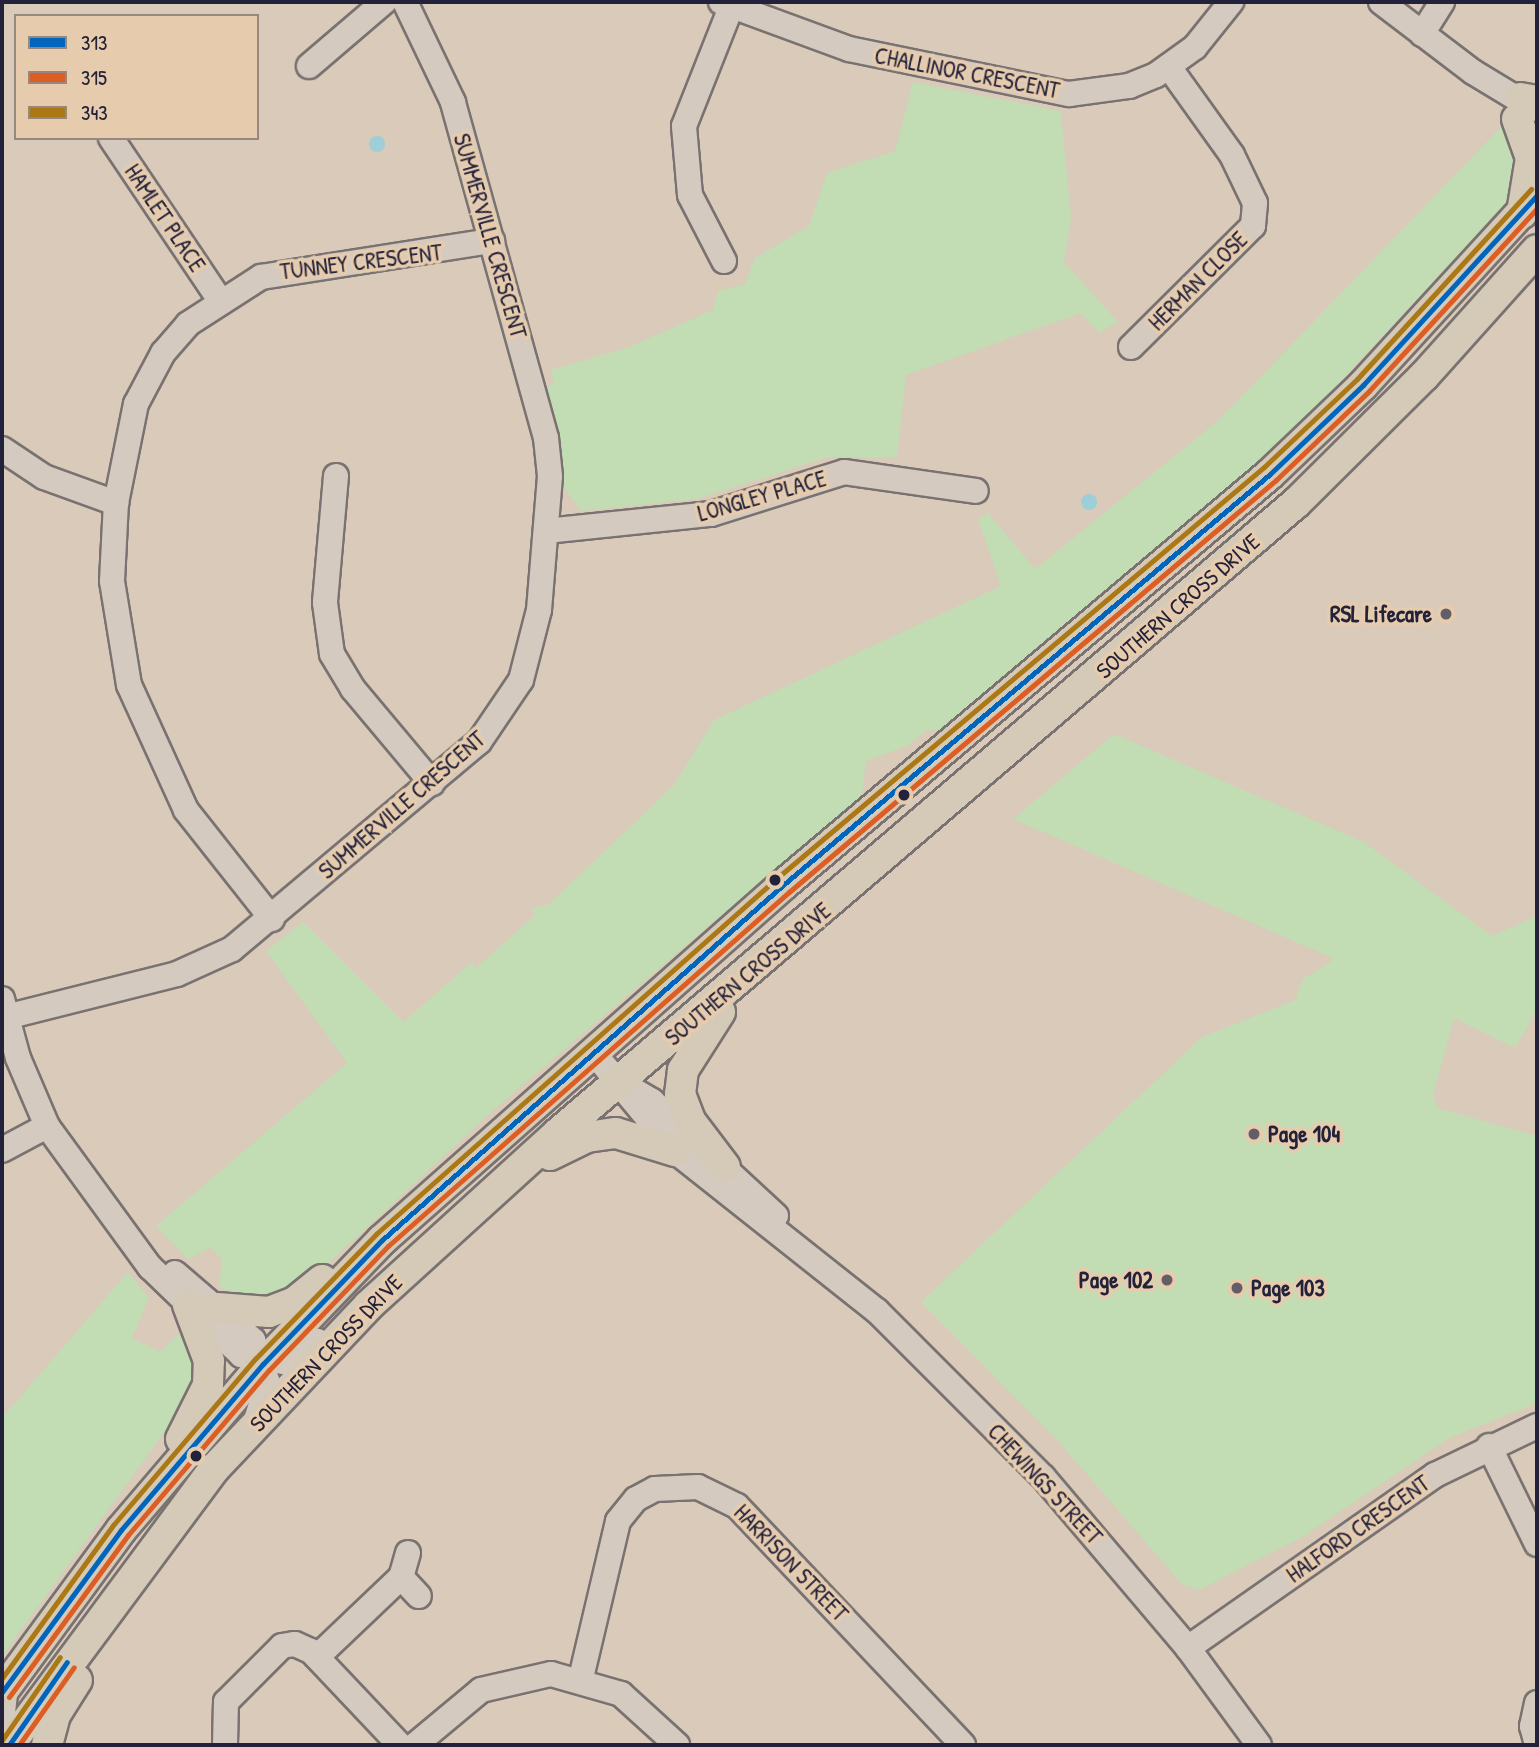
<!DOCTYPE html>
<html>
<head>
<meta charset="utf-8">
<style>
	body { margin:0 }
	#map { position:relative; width:1539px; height:1747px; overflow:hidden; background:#d9caba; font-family:"Patrick Hand",sans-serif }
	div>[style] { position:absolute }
	.green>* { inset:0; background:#c2dcb4 }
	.water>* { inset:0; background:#9eced7 }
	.round { border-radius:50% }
	.roads { filter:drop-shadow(2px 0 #797270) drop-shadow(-2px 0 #797270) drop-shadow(0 2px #797270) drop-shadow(0 -2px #797270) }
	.minor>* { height:24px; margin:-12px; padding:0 12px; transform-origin:12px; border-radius:12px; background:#d4cabf }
	.major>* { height:30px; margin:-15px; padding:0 15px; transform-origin:15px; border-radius:15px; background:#d4cab7 }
	.bus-1>* { height:5px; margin:-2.5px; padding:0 2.5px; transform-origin:2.5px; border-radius:2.5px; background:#0065bd }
	.bus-2>* { height:5px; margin:-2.5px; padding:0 2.5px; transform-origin:2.5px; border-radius:2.5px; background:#dd5e24 }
	.bus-3>* { height:5px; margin:-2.5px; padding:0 2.5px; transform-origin:2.5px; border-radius:2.5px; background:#ac7815 }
	.dots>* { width:19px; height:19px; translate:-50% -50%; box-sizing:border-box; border:4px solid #e6cbad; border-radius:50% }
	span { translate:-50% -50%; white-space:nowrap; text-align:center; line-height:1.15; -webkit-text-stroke:7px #e6cbad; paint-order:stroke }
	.street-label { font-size:23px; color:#22223b }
	.poi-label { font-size:23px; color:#22223b; font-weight:700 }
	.right { translate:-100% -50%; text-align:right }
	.left { translate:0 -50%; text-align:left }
	.frame { position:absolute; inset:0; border:4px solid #22223b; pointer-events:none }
	.legend { position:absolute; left:14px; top:14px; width:245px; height:126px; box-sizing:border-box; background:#e6cbad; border:2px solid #98877f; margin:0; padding:9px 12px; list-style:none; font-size:21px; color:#22223b }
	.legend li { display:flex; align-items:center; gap:14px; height:35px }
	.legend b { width:35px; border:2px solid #98877f }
</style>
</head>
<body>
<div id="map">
	<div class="green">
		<div style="clip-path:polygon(913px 82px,1061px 111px,1071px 218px,1064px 262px,1118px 322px,1099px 333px,1081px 313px,906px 375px,897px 458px,828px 457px,697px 499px,581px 511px,563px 486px,546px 389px,554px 383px,551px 370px,629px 347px,713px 310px,718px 291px,745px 284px,755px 258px,809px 226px,827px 173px,895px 151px)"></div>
		<div style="clip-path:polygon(1502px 126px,1512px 140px,1520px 180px,1506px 204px,1321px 402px,1241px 479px,979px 703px,975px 699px,939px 731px,928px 729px,909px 745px,866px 761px,862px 795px,490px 1113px,293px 1296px,244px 1302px,219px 1286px,222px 1260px,211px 1247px,188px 1259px,156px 1226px,347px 1063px,266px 951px,303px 922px,403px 1022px,472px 962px,476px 968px,535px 915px,531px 909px,549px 904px,674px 785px,714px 720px,1001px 586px,978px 519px,988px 513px,1035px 569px,1220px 419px)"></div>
		<div style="clip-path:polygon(1114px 734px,1364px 842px,1492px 936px,1537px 916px,1537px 1010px,1515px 1048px,1454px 1018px,1433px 1095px,1438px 1108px,1537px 1136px,1537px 1403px,1449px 1438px,1304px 1536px,1199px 1590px,1182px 1584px,1059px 1442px,921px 1302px,1202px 1037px,1295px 1000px,1303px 979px,1335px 959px,1013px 819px)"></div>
		<div style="clip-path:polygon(128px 1272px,149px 1298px,132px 1338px,160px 1352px,179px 1334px,194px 1355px,189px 1398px,2px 1656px,2px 1418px)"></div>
	</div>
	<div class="water">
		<div class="round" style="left:369px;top:136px;width:16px;height:16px"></div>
		<div class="round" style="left:1081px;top:494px;width:16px;height:16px"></div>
	</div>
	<div class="roads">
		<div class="minor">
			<div style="left:721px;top:2px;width:136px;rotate:20.2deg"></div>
			<div style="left:849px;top:49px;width:225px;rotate:11.6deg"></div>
			<div style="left:1069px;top:94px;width:61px;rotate:-7.6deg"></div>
			<div style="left:1129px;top:86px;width:29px;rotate:-22deg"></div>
			<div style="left:1156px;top:75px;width:48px;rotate:-35.7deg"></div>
			<div style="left:1195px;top:47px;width:58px;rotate:-51.3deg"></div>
			<div style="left:1381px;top:2px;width:116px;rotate:37.3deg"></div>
			<div style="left:1473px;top:72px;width:71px;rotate:31.2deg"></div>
			<div style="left:1422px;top:34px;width:38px;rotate:-58deg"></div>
			<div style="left:309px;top:66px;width:99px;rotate:-40.5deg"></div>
			<div style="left:111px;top:138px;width:194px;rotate:56.1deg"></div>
			<div style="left:724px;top:261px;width:74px;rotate:-117.3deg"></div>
			<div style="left:690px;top:195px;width:69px;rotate:-95deg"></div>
			<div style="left:684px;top:126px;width:128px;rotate:-68.4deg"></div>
			<div style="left:1131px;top:347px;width:172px;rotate:-44.8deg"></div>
			<div style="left:1253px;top:226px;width:23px;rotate:-85deg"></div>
			<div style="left:1255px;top:203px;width:53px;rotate:-115.6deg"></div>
			<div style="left:1232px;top:155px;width:108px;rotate:-125.6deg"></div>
			<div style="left:2px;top:449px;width:50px;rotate:33.7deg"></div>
			<div style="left:44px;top:477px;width:77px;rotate:19.9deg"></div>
			<div style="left:336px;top:476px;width:127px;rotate:95deg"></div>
			<div style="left:325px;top:603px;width:51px;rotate:82.2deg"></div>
			<div style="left:332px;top:654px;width:41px;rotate:59deg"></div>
			<div style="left:353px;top:689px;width:123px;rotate:50deg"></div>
			<div style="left:546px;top:531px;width:166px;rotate:-5.9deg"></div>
			<div style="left:711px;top:514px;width:139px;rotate:-17.5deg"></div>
			<div style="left:844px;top:472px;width:133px;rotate:8.2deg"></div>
			<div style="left:272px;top:919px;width:139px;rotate:-128.3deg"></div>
			<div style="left:186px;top:810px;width:137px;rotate:-114.5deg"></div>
			<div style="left:129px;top:685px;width:105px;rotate:-99.3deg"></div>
			<div style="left:112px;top:581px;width:78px;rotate:-87.1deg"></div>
			<div style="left:116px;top:503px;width:101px;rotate:-78.6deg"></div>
			<div style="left:136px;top:404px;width:58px;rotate:-62.1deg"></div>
			<div style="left:163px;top:353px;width:38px;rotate:-49deg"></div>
			<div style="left:188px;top:324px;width:87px;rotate:-32.8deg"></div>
			<div style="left:261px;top:277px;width:234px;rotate:-8.9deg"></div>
			<div style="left:2px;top:999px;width:61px;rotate:74.8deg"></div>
			<div style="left:18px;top:1058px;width:74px;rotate:66.9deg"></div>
			<div style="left:47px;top:1126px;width:175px;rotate:53.9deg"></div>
			<div style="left:150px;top:1267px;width:127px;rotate:44deg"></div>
			<div style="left:241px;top:1355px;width:54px;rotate:9.6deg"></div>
			<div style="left:294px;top:1364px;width:33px;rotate:-45deg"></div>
			<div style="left:6px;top:1017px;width:176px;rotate:-14.1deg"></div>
			<div style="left:177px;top:974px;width:60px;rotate:-24.4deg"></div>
			<div style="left:232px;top:949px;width:322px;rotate:-40deg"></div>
			<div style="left:479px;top:742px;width:75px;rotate:-55.9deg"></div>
			<div style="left:521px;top:680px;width:72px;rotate:-75.6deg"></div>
			<div style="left:539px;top:610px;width:134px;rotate:-85.3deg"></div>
			<div style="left:550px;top:476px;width:38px;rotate:-96deg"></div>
			<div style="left:546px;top:438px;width:349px;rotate:-105.5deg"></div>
			<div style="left:453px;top:102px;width:111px;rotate:-115.6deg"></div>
			<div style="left:593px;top:1052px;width:129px;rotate:50.4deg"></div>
			<div style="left:675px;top:1151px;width:258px;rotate:38.4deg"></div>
			<div style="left:877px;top:1311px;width:235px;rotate:45deg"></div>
			<div style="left:1043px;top:1477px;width:224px;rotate:49.7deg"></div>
			<div style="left:1188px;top:1648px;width:120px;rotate:53.8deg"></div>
			<div style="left:621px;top:1083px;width:36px;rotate:30deg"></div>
			<div style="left:652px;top:1101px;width:169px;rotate:42.8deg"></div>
			<div style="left:2px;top:1150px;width:51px;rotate:-28.1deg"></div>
			<div style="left:175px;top:1273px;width:103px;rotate:40.7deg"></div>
			<div style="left:253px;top:1340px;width:46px;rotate:70.8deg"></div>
			<div style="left:268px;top:1383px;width:42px;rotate:108deg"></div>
			<div style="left:1489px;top:1446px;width:109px;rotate:63.9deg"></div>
			<div style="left:408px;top:1553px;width:25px;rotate:106deg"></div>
			<div style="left:401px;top:1577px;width:26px;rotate:47deg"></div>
			<div style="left:1188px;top:1648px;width:302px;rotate:-35deg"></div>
			<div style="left:1435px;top:1475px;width:113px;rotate:-25.7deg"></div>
			<div style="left:317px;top:1657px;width:116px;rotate:-43.6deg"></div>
			<div style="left:581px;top:1678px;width:161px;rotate:-76.7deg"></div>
			<div style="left:618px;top:1521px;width:28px;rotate:-51deg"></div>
			<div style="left:636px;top:1499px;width:21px;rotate:-28deg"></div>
			<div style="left:655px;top:1489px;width:43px;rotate:-2.7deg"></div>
			<div style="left:698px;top:1487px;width:43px;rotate:26deg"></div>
			<div style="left:737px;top:1506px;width:329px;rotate:46.6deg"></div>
			<div style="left:1537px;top:1703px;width:24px;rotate:102deg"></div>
			<div style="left:1532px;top:1726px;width:20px;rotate:75deg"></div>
			<div style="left:2px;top:1722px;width:36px;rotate:-84deg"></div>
			<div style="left:225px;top:1745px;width:43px;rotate:-88.7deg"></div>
			<div style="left:226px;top:1702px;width:79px;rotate:-45deg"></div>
			<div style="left:282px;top:1646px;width:13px;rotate:-9deg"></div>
			<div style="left:295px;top:1644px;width:17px;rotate:24deg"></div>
			<div style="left:311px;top:1651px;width:129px;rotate:46.6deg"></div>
			<div style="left:415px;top:1745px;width:86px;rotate:-39.8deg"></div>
			<div style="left:481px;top:1690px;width:72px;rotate:-12.9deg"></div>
			<div style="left:551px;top:1674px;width:73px;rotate:15.9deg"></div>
			<div style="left:621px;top:1694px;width:76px;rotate:42.3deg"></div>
		</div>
		<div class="major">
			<div style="left:1520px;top:98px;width:17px;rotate:10deg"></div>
			<div style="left:1517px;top:119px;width:41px;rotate:70.3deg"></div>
			<div style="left:1531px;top:158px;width:56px;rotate:99.3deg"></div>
			<div style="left:720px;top:1012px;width:69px;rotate:122.5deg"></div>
			<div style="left:683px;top:1070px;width:24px;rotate:97deg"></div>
			<div style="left:680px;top:1094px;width:30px;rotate:69deg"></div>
			<div style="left:691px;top:1122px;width:56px;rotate:52.9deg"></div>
			<div style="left:550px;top:1155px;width:41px;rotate:-25.9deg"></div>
			<div style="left:587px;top:1137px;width:29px;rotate:-8deg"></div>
			<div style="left:616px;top:1133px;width:62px;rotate:17deg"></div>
			<div style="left:217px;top:1308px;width:52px;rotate:4.4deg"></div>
			<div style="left:269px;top:1312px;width:28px;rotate:-21deg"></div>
			<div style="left:295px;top:1302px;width:35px;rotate:-39deg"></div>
			<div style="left:181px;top:1439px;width:60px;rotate:-63.4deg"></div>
			<div style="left:208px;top:1385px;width:24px;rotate:-88deg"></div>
			<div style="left:209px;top:1361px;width:60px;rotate:-110.6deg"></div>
			<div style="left:2px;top:1692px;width:201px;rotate:-53.7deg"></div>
			<div style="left:121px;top:1530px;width:218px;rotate:-49.5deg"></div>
			<div style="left:263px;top:1364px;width:172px;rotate:-46.2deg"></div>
			<div style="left:382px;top:1240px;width:536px;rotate:-41.52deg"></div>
			<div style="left:783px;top:885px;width:637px;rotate:-40.16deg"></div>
			<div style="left:1270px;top:474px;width:129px;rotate:-43.7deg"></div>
			<div style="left:1363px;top:385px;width:258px;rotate:-47.5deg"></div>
			<div style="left:9px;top:1745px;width:345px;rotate:-53.4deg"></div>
			<div style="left:215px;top:1468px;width:223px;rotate:-46.6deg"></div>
			<div style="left:368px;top:1306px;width:257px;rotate:-42.3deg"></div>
			<div style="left:558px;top:1133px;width:970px;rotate:-40.49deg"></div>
			<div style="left:1296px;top:503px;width:180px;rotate:-44.8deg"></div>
			<div style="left:1424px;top:376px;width:169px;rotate:-48.1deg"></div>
			<div style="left:47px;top:1745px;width:31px;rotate:-75deg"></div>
			<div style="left:55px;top:1715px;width:41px;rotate:-57.8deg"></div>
		</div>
	</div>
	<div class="bus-1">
		<div style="left:2px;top:1692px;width:201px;rotate:-53.7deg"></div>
		<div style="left:121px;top:1530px;width:218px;rotate:-49.5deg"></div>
		<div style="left:263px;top:1364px;width:172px;rotate:-46.2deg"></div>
		<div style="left:382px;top:1240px;width:536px;rotate:-41.52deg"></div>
		<div style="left:783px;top:885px;width:637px;rotate:-40.16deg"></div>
		<div style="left:1270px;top:474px;width:129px;rotate:-43.7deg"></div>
		<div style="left:1363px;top:385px;width:258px;rotate:-47.5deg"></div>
		<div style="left:9px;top:1745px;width:101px;rotate:-55.1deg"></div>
	</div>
	<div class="bus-2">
		<div style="left:9px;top:1697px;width:201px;rotate:-53.7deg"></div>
		<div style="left:128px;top:1535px;width:217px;rotate:-49.5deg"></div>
		<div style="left:269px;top:1370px;width:172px;rotate:-46.2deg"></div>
		<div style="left:388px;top:1246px;width:535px;rotate:-41.44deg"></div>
		<div style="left:789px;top:892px;width:638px;rotate:-40.23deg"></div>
		<div style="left:1276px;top:480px;width:129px;rotate:-43.7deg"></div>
		<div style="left:1369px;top:391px;width:248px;rotate:-47.4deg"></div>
		<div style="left:19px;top:1745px;width:95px;rotate:-54.8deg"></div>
	</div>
	<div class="bus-3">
		<div style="left:2px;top:1678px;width:190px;rotate:-54deg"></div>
		<div style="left:114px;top:1524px;width:218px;rotate:-49.5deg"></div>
		<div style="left:256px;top:1358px;width:173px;rotate:-45.9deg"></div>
		<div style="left:376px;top:1234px;width:536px;rotate:-41.6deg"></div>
		<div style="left:777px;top:878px;width:637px;rotate:-40.16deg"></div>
		<div style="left:1264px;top:467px;width:128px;rotate:-43.4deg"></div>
		<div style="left:1357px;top:379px;width:258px;rotate:-47.5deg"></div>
		<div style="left:2px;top:1740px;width:101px;rotate:-55.1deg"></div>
	</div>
	<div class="dots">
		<div style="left:1446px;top:614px;background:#625d67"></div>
		<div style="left:904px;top:795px;background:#22223b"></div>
		<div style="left:775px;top:880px;background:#22223b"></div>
		<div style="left:1254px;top:1134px;background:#625d67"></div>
		<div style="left:1167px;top:1280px;background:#625d67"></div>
		<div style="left:1237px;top:1288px;background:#625d67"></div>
		<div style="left:196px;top:1456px;background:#22223b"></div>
	</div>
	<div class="street-label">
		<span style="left:967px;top:73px;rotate:11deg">CHALLINOR CRESCENT</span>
		<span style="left:165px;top:218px;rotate:56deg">HAMLET PLACE</span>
		<span style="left:490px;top:236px;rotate:74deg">SUMMERVILLE CRESCENT</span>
		<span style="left:361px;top:262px;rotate:-7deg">TUNNEY CRESCENT</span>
		<span style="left:1198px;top:281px;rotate:-45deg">HERMAN CLOSE</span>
		<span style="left:762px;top:496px;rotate:-16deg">LONGLEY PLACE</span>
		<span style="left:1178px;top:606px;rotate:-41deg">SOUTHERN CROSS DRIVE</span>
		<span style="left:402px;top:805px;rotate:-41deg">SUMMERVILLE CRESCENT</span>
		<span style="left:748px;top:974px;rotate:-40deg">SOUTHERN CROSS DRIVE</span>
		<span style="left:326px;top:1353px;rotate:-46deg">SOUTHERN CROSS DRIVE</span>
		<span style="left:1045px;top:1484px;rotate:47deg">CHEWINGS STREET</span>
		<span style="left:1358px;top:1529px;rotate:-35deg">HALFORD CRESCENT</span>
		<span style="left:791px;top:1563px;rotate:46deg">HARRISON STREET</span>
	</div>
	<div class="poi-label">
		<span class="right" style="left:1432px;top:614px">RSL Lifecare</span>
		<span class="left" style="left:1268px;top:1134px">Page 104</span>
		<span class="right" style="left:1153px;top:1280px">Page 102</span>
		<span class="left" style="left:1251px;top:1288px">Page 103</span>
	</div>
	<div class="frame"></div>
	<ul class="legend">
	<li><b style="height:9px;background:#0065bd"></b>313</li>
	<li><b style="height:9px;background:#dd5e24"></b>315</li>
	<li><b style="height:9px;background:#ac7815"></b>343</li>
	</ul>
</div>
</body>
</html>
